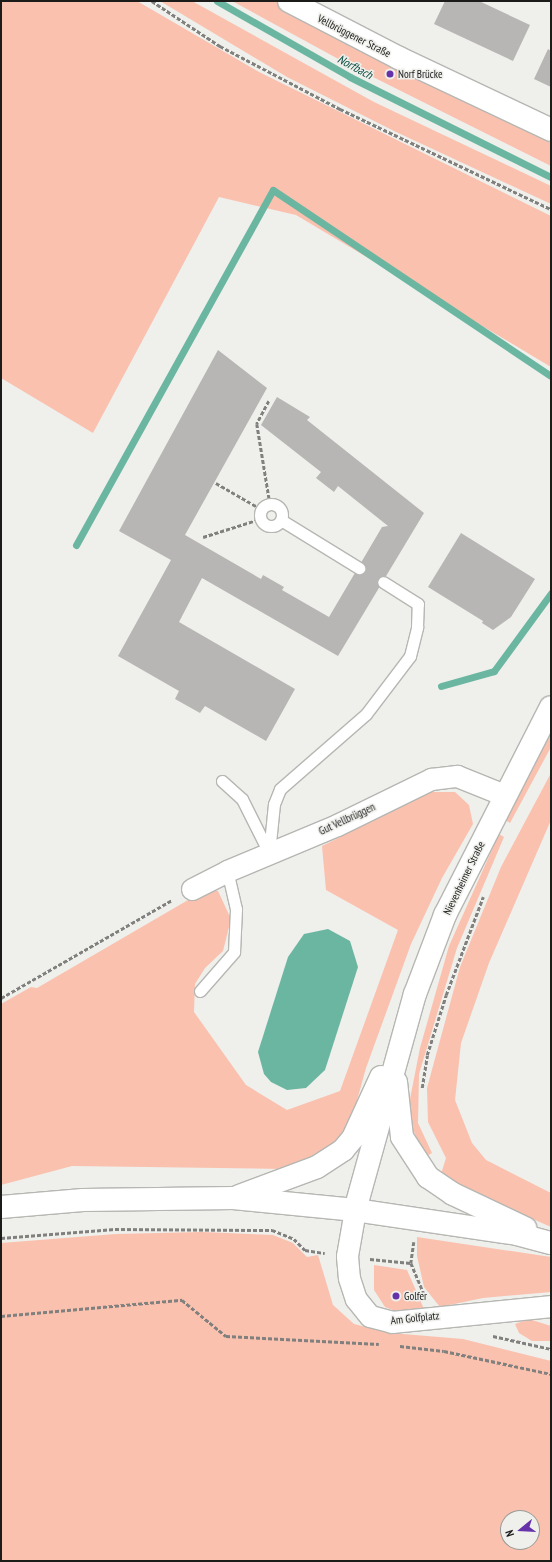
<!DOCTYPE html>
<html>
<head>
<meta charset="utf-8">
<style>
	body { margin:0 }
	#map { position:relative; width:552px; height:1562px; overflow:hidden; background:#efefec; font-family:"PT Sans Narrow",sans-serif }
	div>[style] { position:absolute }
	.green>* { inset:0; background:#fac1ae }
	.water>* { inset:0; background:#6bb6a1 }
	.stream>* { height:7px; margin:-3.5px; padding:0 3.5px; transform-origin:3.5px; border-radius:3.5px; background:#6bb6a1 }
	.building>* { inset:0; background:#b8b6b4 }
	.path>* { height:2.5px; margin-top:-1.25px; transform-origin:0; background:repeating-linear-gradient(90deg,#80807e 0 4px,transparent 0 6px) }
	.roads { filter:drop-shadow(1px 0 #b6b6b3) drop-shadow(-1px 0 #b6b6b3) drop-shadow(0 1px #b6b6b3) drop-shadow(0 -1px #b6b6b3) }
	.service>* { height:11px; margin:-5.5px; padding:0 5.5px; transform-origin:5.5px; border-radius:5.5px; background:#fff }
	.service>.ring { margin:-5.5px; padding:0; box-sizing:content-box; background:none; border:11px solid #fff; border-radius:50% }
	.minor>* { height:21px; margin:-10.5px; padding:0 10.5px; transform-origin:10.5px; border-radius:10.5px; background:#fff }
	.tertiary>* { height:22px; margin:-11px; padding:0 11px; transform-origin:11px; border-radius:11px; background:#fff }
	.secondary>* { height:22px; margin:-11px; padding:0 11px; transform-origin:11px; border-radius:11px; background:#fff }
	.dots>* { width:11px; height:11px; translate:-50% -50%; box-sizing:border-box; border:2px solid #efefec; border-radius:50% }
	span { translate:-50% -50%; white-space:nowrap; text-align:center; line-height:1.15; -webkit-text-stroke:3px #efefec; paint-order:stroke }
	.street-label { font-size:11px; color:#1b1b1a }
	.poi-label { font-size:11px; color:#1b1b1a }
	.left { translate:0 -50%; text-align:left }
	.water-label { font-size:12px; color:#0b4d3f; font-style:italic }
	.frame { position:absolute; inset:0; border:2px solid #1b1b1a; pointer-events:none }
	.north { position:absolute; left:500px; top:1510px; width:40px; height:40px; box-sizing:border-box; background:#efefec; border:1px solid #9a9a98; border-radius:50%; rotate:252deg; font-size:11px; font-weight:700; line-height:16px; text-align:center; color:#1b1b1a }
	.north::after { content:''; display:block; margin:auto; width:14px; height:18px; background:#6632a9; clip-path:polygon(50% 0,100% 100%,50% 72%,0 100%) }
</style>
</head>
<body>
<div id="map">
	<div class="green">
		<div style="clip-path:polygon(1px 1px,137px 1px,259px 72px,551px 216px,551px 367px,296px 215px,219px 197px,93px 433px,1px 378px)"></div>
		<div style="clip-path:polygon(160px 1px,192px 1px,374px 102px,551px 186px,551px 204px,394px 131px,287px 77px)"></div>
		<div style="clip-path:polygon(232px 1px,274px 1px,374px 56px,551px 143px,551px 166px,353px 67px)"></div>
		<div style="clip-path:polygon(551px 732px,551px 747px,510px 823px,505px 820px)"></div>
		<div style="clip-path:polygon(551px 773px,551px 820px,489px 963px,461px 1043px,455px 1100px,472px 1143px,486px 1160px,551px 1193px,551px 1227px,452px 1183px,441px 1174px,446px 1158px,428px 1122px,427px 1088px,460px 967px,501px 867px)"></div>
		<div style="clip-path:polygon(431px 792px,455px 792px,469px 805px,473px 824px,442px 878px,411px 944px,366px 1068px,351px 1122px,334px 1143px,309px 1160px,283px 1169px,72px 1166px,1px 1185px,1px 1004px,31px 987px,37px 988px,207px 889px,218px 891px,231px 919px,223px 951px,205px 968px,195px 984px,194px 1012px,246px 1085px,287px 1110px,340px 1091px,398px 930px,326px 890px,322px 846px)"></div>
		<div style="clip-path:polygon(499px 834px,504px 837px,457px 948px,419px 1074px,418px 1123px,432px 1153px,425px 1157px,411px 1125px,409px 1104px,420px 1048px,449px 946px)"></div>
		<div style="clip-path:polygon(evenodd,202px 1232px,273px 1235px,293px 1243px,307px 1257px,318px 1255px,333px 1305px,354px 1324px,391px 1333px,463px 1339px,551px 1361px,551px 1561px,1px 1561px,1px 1243px,116px 1234px,202px 1232px,508px 1518px,532px 1518px,532px 1542px,508px 1542px,508px 1518px)"></div>
		<div style="clip-path:polygon(417px 1237px,551px 1257px,551px 1292px,483px 1298px,440px 1307px,424px 1287px,417px 1256px)"></div>
		<div style="clip-path:polygon(374px 1265px,407px 1270px,424px 1309px,403px 1314px,385px 1307px,374px 1290px)"></div>
		<div style="clip-path:polygon(529px 1319px,551px 1326px,551px 1341px,532px 1341px,519px 1333px,515px 1324px)"></div>
	</div>
	<div class="water">
		<div style="clip-path:polygon(328px 929px,350px 941px,358px 967px,325px 1070px,306px 1088px,287px 1090px,271px 1082px,264px 1074px,258px 1052px,288px 957px,304px 934px)"></div>
	</div>
	<div class="stream">
		<div style="left:217px;top:1px;width:153px;rotate:29.7deg"></div>
		<div style="left:350px;top:77px;width:225px;rotate:26.5deg"></div>
		<div style="left:76px;top:545px;width:406px;rotate:-61deg"></div>
		<div style="left:273px;top:190px;width:334px;rotate:33.8deg"></div>
		<div style="left:441px;top:686px;width:55px;rotate:-15.8deg"></div>
		<div style="left:494px;top:671px;width:97px;rotate:-53.8deg"></div>
	</div>
	<div class="building">
		<div style="clip-path:polygon(445px 1px,479px 1px,530px 25px,513px 61px,434px 24px)"></div>
		<div style="clip-path:polygon(548px 49px,551px 51px,551px 87px,534px 79px)"></div>
		<div style="clip-path:polygon(218px 350px,267px 388px,185px 535px,261px 579px,263px 575px,284px 587px,282px 590px,329px 617px,382px 527px,388px 526px,338px 486px,334px 492px,316px 478px,321px 472px,261px 425px,277px 397px,310px 417px,307px 420px,424px 513px,338px 656px,202px 578px,179px 622px,295px 689px,266px 741px,205px 706px,200px 713px,175px 699px,179px 691px,118px 656px,171px 560px,119px 531px)"></div>
		<div style="clip-path:polygon(461px 533px,535px 579px,511px 617px,493px 630px,482px 623px,483px 621px,428px 587px)"></div>
	</div>
	<div class="path">
		<div style="left:152px;top:1px;width:82px;rotate:33.5deg"></div>
		<div style="left:220px;top:46px;width:136px;rotate:27.7deg"></div>
		<div style="left:340px;top:109px;width:233px;rotate:25.4deg"></div>
		<div style="left:269px;top:401px;width:26px;rotate:118deg"></div>
		<div style="left:257px;top:424px;width:80px;rotate:80.7deg"></div>
		<div style="left:216px;top:483px;width:52px;rotate:30deg"></div>
		<div style="left:203px;top:537px;width:60px;rotate:-17.5deg"></div>
		<div style="left:1px;top:998px;width:197px;rotate:-29.8deg"></div>
		<div style="left:422px;top:1088px;width:33px;rotate:-81deg"></div>
		<div style="left:427px;top:1055px;width:63px;rotate:-72.4deg"></div>
		<div style="left:446px;top:995px;width:105px;rotate:-69.3deg"></div>
		<div style="left:1px;top:1238px;width:114px;rotate:-4.5deg"></div>
		<div style="left:115px;top:1229px;width:157px;rotate:0.4deg"></div>
		<div style="left:272px;top:1230px;width:24px;rotate:22deg"></div>
		<div style="left:294px;top:1239px;width:16px;rotate:45deg"></div>
		<div style="left:305px;top:1250px;width:20px;rotate:9deg"></div>
		<div style="left:414px;top:1242px;width:21px;rotate:98deg"></div>
		<div style="left:411px;top:1263px;width:36px;rotate:67deg"></div>
		<div style="left:370px;top:1259px;width:41px;rotate:5.6deg"></div>
		<div style="left:1px;top:1316px;width:182px;rotate:-5.1deg"></div>
		<div style="left:182px;top:1300px;width:57px;rotate:39.3deg"></div>
		<div style="left:226px;top:1336px;width:153px;rotate:3deg"></div>
		<div style="left:493px;top:1336px;width:59px;rotate:12.6deg"></div>
		<div style="left:400px;top:1346px;width:44px;rotate:6.5deg"></div>
		<div style="left:444px;top:1351px;width:109px;rotate:12.1deg"></div>
	</div>
	<div class="roads">
		<div class="service">
			<div class="ring" style="left:260px;top:504px;width:11px;height:11px"></div>
			<div style="left:281px;top:520px;width:92px;rotate:31.6deg"></div>
			<div style="left:222px;top:781px;width:27px;rotate:42deg"></div>
			<div style="left:242px;top:799px;width:60px;rotate:63.4deg"></div>
			<div style="left:269px;top:853px;width:49px;rotate:-84.2deg"></div>
			<div style="left:274px;top:804px;width:16px;rotate:-68deg"></div>
			<div style="left:280px;top:789px;width:114px;rotate:-41.1deg"></div>
			<div style="left:366px;top:714px;width:73px;rotate:-52.8deg"></div>
			<div style="left:410px;top:656px;width:30px;rotate:-76deg"></div>
			<div style="left:417px;top:627px;width:23px;rotate:-88deg"></div>
			<div style="left:418px;top:604px;width:41px;rotate:-147.8deg"></div>
			<div style="left:200px;top:991px;width:52px;rotate:-48.9deg"></div>
			<div style="left:234px;top:952px;width:43px;rotate:-87.3deg"></div>
			<div style="left:236px;top:909px;width:39px;rotate:-103deg"></div>
		</div>
		<div class="minor">
			<div style="left:192px;top:889px;width:39px;rotate:-27deg"></div>
			<div style="left:227px;top:871px;width:119px;rotate:-22.7deg"></div>
			<div style="left:337px;top:825px;width:105px;rotate:-26.1deg"></div>
			<div style="left:431px;top:779px;width:26px;rotate:-7deg"></div>
			<div style="left:457px;top:776px;width:51px;rotate:22deg"></div>
			<div style="left:355px;top:1210px;width:47px;rotate:99.9deg"></div>
			<div style="left:347px;top:1256px;width:22px;rotate:85deg"></div>
			<div style="left:349px;top:1278px;width:22px;rotate:72deg"></div>
			<div style="left:356px;top:1299px;width:22px;rotate:51deg"></div>
			<div style="left:370px;top:1316px;width:23px;rotate:15deg"></div>
			<div style="left:392px;top:1322px;width:160px;rotate:-5.7deg"></div>
		</div>
		<div class="tertiary">
			<div style="left:289px;top:1px;width:124px;rotate:27.4deg"></div>
			<div style="left:399px;top:58px;width:168px;rotate:25.3deg"></div>
		</div>
		<div class="secondary">
			<div style="left:396px;top:1082px;width:55px;rotate:83.8deg"></div>
			<div style="left:402px;top:1137px;width:48px;rotate:57deg"></div>
			<div style="left:428px;top:1177px;width:30px;rotate:34deg"></div>
			<div style="left:453px;top:1194px;width:80px;rotate:25.3deg"></div>
			<div style="left:239px;top:1196px;width:83px;rotate:-20.4deg"></div>
			<div style="left:317px;top:1167px;width:31px;rotate:-33deg"></div>
			<div style="left:343px;top:1150px;width:16px;rotate:-50deg"></div>
			<div style="left:353px;top:1138px;width:67px;rotate:-65.3deg"></div>
			<div style="left:1px;top:1207px;width:82px;rotate:-4.9deg"></div>
			<div style="left:83px;top:1200px;width:150px;rotate:-0.8deg"></div>
			<div style="left:233px;top:1198px;width:123px;rotate:5.6deg"></div>
			<div style="left:355px;top:1210px;width:164px;rotate:8.4deg"></div>
			<div style="left:517px;top:1234px;width:35px;rotate:15deg"></div>
			<div style="left:355px;top:1210px;width:224px;rotate:-74.5deg"></div>
			<div style="left:415px;top:994px;width:85px;rotate:-69.2deg"></div>
			<div style="left:445px;top:915px;width:233px;rotate:-63deg"></div>
		</div>
	</div>
	<div class="dots">
		<div style="left:390px;top:74px;background:#6632a9"></div>
		<div style="left:396px;top:1296px;background:#6632a9"></div>
	</div>
	<div class="street-label">
		<span style="left:354px;top:36px;rotate:27deg">Vellbrüggener Straße</span>
		<span style="left:347px;top:819px;rotate:-25deg">Gut Vellbrüggen</span>
		<span style="left:464px;top:878px;rotate:-64deg">Nievenheimer Straße</span>
		<span style="left:415px;top:1318px;rotate:-6deg">Am Golfplatz</span>
	</div>
	<div class="poi-label">
		<span class="left" style="left:398px;top:74px">Norf Brücke</span>
		<span class="left" style="left:404px;top:1296px">Golfer</span>
	</div>
	<div class="water-label">
		<span style="left:355px;top:67px;rotate:28deg">Norfbach</span>
	</div>
	<div class="frame"></div>
	<div class="north">N</div>
</div>
</body>
</html>
